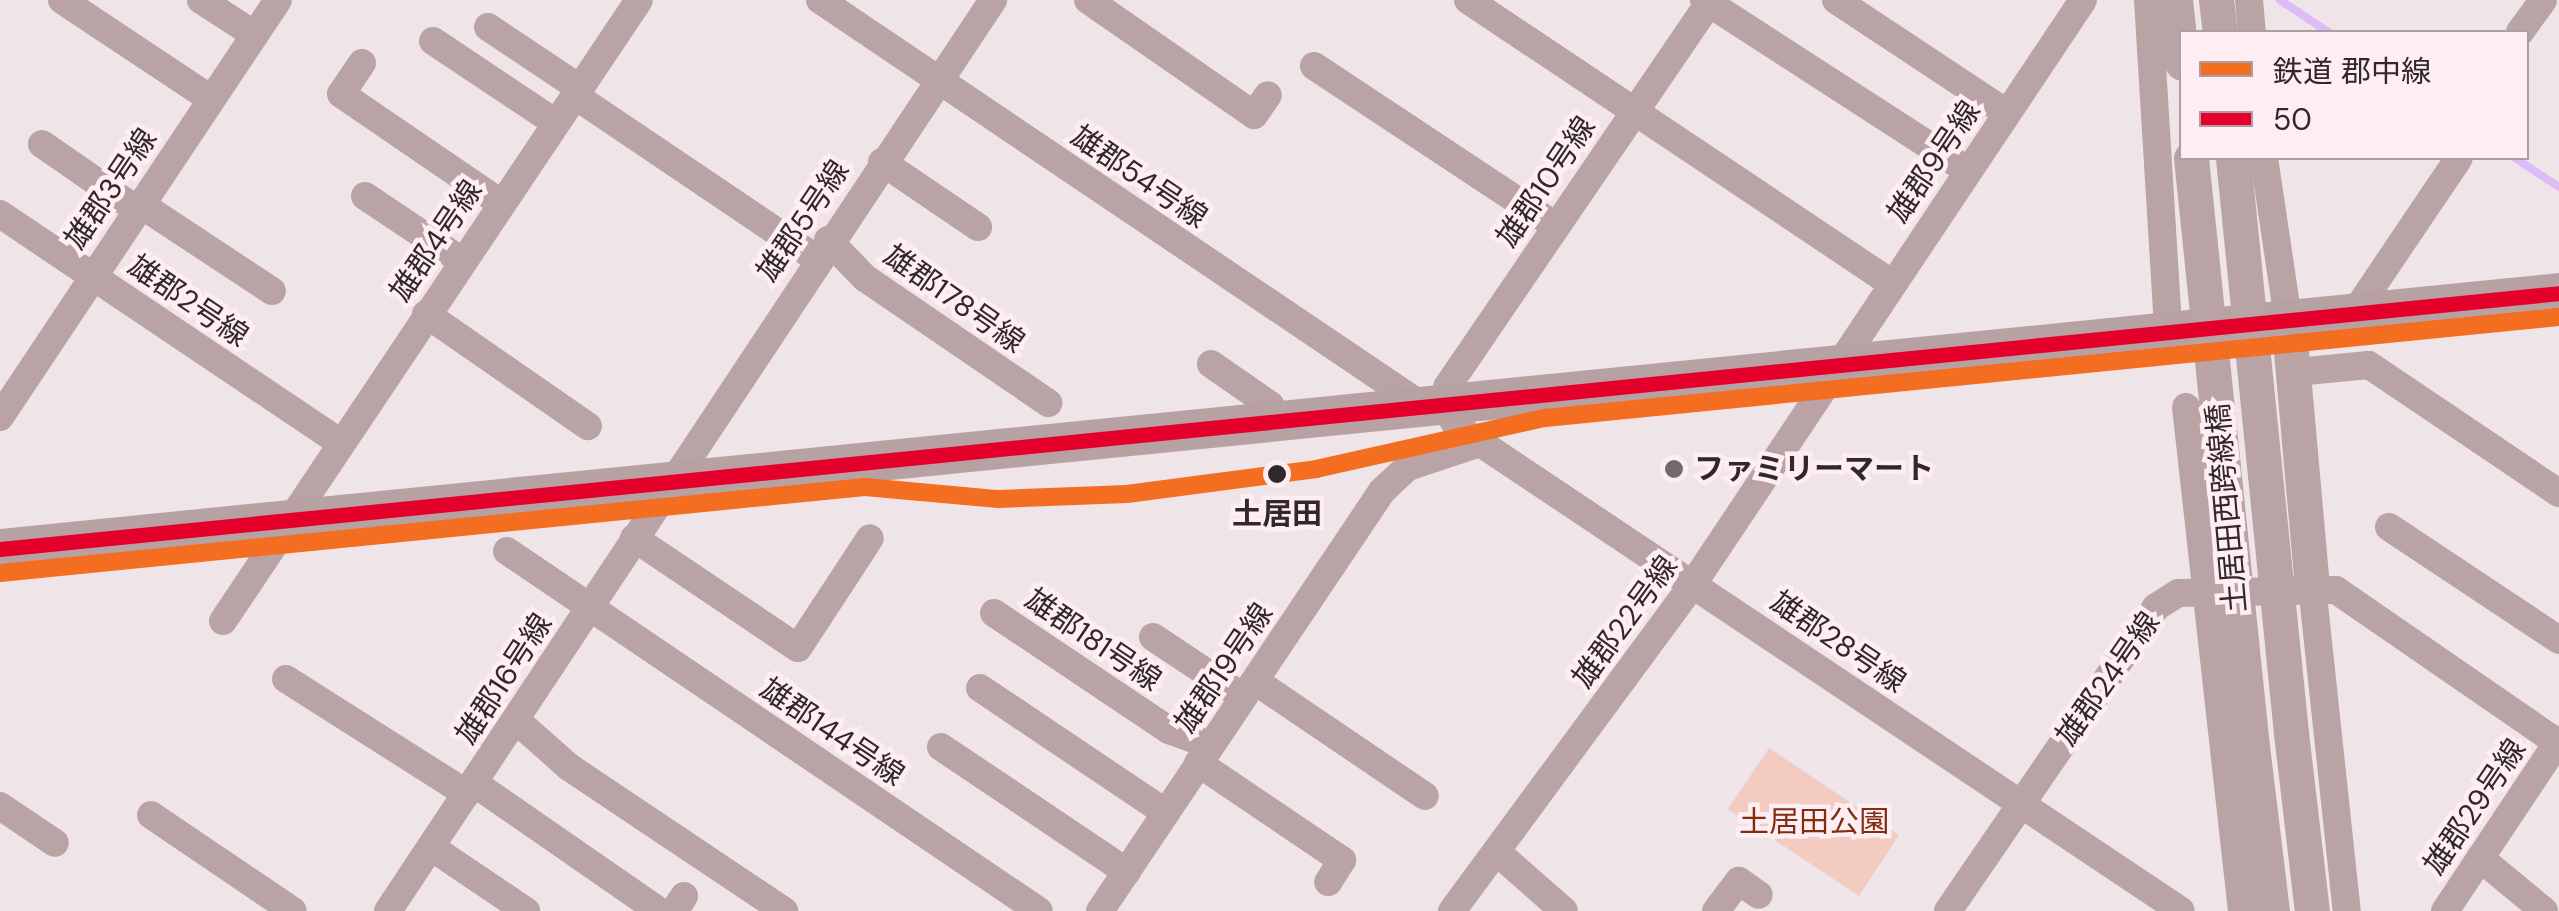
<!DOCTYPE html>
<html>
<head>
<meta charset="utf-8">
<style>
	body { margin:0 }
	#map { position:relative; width:2559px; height:911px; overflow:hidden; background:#efe4e8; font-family:"DM Sans","Noto Sans JP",sans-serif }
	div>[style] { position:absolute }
	.green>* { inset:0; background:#f3cbc0 }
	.stream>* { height:8px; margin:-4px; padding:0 4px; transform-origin:4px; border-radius:4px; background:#dcbbf6 }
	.minor>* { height:28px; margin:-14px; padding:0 14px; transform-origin:14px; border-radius:14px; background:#b9a3a4 }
	.tertiary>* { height:35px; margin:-17.5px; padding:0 17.5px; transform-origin:17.5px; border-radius:17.5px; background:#b9a3a4 }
	.secondary>* { height:40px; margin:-20px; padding:0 20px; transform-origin:20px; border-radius:20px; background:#b8a1a3 }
	.tertiary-bridge>* { height:35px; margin:-17.5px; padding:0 17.5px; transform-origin:17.5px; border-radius:17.5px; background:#b9a3a4 }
	.bus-1>* { height:15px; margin:-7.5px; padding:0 7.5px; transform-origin:7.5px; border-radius:7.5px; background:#e4002b }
	.rail-1>* { height:18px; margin:-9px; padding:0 9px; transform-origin:9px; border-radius:9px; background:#f36e21 }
	.dots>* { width:28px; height:28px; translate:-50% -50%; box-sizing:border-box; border:5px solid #feeef4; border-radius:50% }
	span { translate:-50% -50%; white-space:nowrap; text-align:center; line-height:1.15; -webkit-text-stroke:9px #feeef4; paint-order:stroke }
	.street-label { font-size:30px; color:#30282b }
	.poi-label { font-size:30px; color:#30282b; font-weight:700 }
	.left { translate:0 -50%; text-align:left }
	.stop-label { font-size:30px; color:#30282b; font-weight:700 }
	.park-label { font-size:30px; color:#812e0e }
	.legend { position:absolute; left:2179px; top:30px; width:350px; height:130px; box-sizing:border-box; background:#feeef4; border:2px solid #ac9fa4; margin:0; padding:12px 18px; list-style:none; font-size:30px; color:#30282b }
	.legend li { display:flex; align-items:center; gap:20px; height:50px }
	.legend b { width:50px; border:2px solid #ac9fa4 }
</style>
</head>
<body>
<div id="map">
	<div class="green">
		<div style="clip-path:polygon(1769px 748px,1899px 835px,1859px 896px,1728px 809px)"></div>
	</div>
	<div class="stream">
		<div style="left:2280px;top:0;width:58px;rotate:33.7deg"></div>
		<div style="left:2515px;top:158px;width:53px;rotate:33.4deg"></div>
	</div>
	<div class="minor">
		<div style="left:62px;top:0;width:179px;rotate:33.6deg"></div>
		<div style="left:201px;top:0;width:64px;rotate:32.9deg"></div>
		<div style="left:820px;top:0;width:728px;rotate:33.97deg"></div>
		<div style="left:1088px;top:0;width:202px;rotate:34.7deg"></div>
		<div style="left:1254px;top:115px;width:24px;rotate:-55deg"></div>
		<div style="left:1468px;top:0;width:509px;rotate:33.78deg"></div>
		<div style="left:1704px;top:0;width:315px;rotate:32.9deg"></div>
		<div style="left:1711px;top:0;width:468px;rotate:124.3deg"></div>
		<div style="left:1447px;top:387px;width:18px;rotate:99deg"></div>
		<div style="left:1444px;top:405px;width:27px;rotate:59deg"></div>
		<div style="left:1458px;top:428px;width:869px;rotate:33.74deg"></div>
		<div style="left:1836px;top:0;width:205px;rotate:33.5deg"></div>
		<div style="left:2148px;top:0;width:328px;rotate:86.5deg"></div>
		<div style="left:2249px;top:0;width:32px;rotate:85deg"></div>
		<div style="left:488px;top:27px;width:110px;rotate:33.8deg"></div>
		<div style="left:2520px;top:32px;width:39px;rotate:-54deg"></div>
		<div style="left:433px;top:41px;width:148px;rotate:33.7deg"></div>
		<div style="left:362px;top:63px;width:37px;rotate:124deg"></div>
		<div style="left:341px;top:94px;width:194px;rotate:34.3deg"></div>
		<div style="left:1314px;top:66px;width:290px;rotate:33.5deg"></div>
		<div style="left:574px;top:95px;width:293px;rotate:34deg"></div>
		<div style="left:42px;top:144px;width:114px;rotate:34.7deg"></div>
		<div style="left:2264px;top:158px;width:162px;rotate:81.5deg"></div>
		<div style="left:882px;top:162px;width:116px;rotate:34.1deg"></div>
		<div style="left:365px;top:196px;width:117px;rotate:33.8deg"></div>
		<div style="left:140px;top:204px;width:158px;rotate:33.4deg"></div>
		<div style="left:0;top:214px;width:409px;rotate:33.9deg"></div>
		<div style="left:828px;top:240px;width:53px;rotate:45.8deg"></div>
		<div style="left:865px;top:278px;width:222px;rotate:34.3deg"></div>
		<div style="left:426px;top:314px;width:197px;rotate:34.7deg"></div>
		<div style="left:2353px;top:315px;width:189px;rotate:-56deg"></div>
		<div style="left:1211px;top:364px;width:72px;rotate:34.8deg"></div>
		<div style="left:1270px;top:405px;width:17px;rotate:65deg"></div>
		<div style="left:2296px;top:372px;width:73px;rotate:-5.5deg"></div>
		<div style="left:2369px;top:365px;width:229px;rotate:34deg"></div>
		<div style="left:2186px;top:407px;width:507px;rotate:83.66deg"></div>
		<div style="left:0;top:417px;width:501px;rotate:-56.31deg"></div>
		<div style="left:2389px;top:527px;width:204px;rotate:33.6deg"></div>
		<div style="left:634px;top:538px;width:197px;rotate:33.9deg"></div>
		<div style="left:798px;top:648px;width:131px;rotate:-56.8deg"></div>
		<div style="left:507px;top:551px;width:642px;rotate:34.09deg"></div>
		<div style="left:2312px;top:586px;width:327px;rotate:83.9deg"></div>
		<div style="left:994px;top:613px;width:211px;rotate:33.8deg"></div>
		<div style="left:1169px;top:730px;width:44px;rotate:20.1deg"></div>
		<div style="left:223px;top:621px;width:747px;rotate:-56.18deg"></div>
		<div style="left:1153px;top:637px;width:108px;rotate:33.7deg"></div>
		<div style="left:286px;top:679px;width:214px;rotate:32.4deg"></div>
		<div style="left:1255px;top:681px;width:205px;rotate:34.1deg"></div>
		<div style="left:980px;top:688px;width:224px;rotate:33.9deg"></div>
		<div style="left:517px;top:721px;width:69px;rotate:41.5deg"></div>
		<div style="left:569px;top:767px;width:259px;rotate:33.8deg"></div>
		<div style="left:941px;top:747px;width:224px;rotate:33.9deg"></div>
		<div style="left:1198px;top:763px;width:174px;rotate:34deg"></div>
		<div style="left:1342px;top:860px;width:26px;rotate:122deg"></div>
		<div style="left:474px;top:783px;width:225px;rotate:34.7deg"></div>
		<div style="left:0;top:806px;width:66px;rotate:33.9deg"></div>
		<div style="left:151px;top:815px;width:171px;rotate:34.1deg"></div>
		<div style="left:431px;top:847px;width:115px;rotate:34deg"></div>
		<div style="left:1497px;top:852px;width:89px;rotate:41.4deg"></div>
		<div style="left:2480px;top:858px;width:83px;rotate:39.6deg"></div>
		<div style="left:388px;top:911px;width:1094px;rotate:-56.41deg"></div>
		<div style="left:674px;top:911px;width:18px;rotate:-56deg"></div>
		<div style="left:1100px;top:911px;width:506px;rotate:-56.12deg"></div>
		<div style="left:1382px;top:491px;width:35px;rotate:-43deg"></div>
		<div style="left:1408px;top:467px;width:76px;rotate:-18.4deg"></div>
		<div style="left:1452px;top:911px;width:406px;rotate:-53.6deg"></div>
		<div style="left:1693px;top:584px;width:702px;rotate:-56.26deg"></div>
		<div style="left:1716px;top:911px;width:38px;rotate:-53deg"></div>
		<div style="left:1739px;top:881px;width:24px;rotate:35deg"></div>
		<div style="left:1948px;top:911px;width:368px;rotate:-55.6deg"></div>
		<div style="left:2156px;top:607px;width:26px;rotate:-32deg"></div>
		<div style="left:2178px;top:593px;width:158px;rotate:-1.1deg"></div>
		<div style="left:2336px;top:590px;width:271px;rotate:34.6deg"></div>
		<div style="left:2445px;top:911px;width:206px;rotate:-56.3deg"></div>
	</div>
	<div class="tertiary">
		<div style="left:2175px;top:0;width:63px;rotate:83.7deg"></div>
		<div style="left:2216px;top:0;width:32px;rotate:83deg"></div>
		<div style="left:2288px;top:318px;width:269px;rotate:84.9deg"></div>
		<div style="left:2291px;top:733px;width:179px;rotate:83.3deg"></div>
		<div style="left:2251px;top:738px;width:174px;rotate:83.1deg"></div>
	</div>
	<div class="secondary">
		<div style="left:0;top:549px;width:2572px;rotate:-5.71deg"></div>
	</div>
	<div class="tertiary-bridge">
		<div style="left:2191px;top:158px;width:583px;rotate:84.09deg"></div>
		<div style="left:2233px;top:158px;width:578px;rotate:84.24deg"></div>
	</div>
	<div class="bus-1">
		<div style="left:0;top:549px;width:2572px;rotate:-5.71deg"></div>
	</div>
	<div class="rail-1">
		<div style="left:0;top:573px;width:869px;rotate:-5.68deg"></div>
		<div style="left:865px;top:487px;width:134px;rotate:5.2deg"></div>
		<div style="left:998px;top:499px;width:129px;rotate:-2.2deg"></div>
		<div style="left:1127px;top:494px;width:191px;rotate:-7.5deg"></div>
		<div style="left:1316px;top:469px;width:235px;rotate:-12.6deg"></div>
		<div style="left:1545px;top:418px;width:1019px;rotate:-5.69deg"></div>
	</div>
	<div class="dots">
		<div style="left:1674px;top:469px;background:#736a6d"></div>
		<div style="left:1277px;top:474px;background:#30282b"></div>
	</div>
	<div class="street-label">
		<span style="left:1934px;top:162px;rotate:-56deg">雄郡9号線</span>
		<span style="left:1139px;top:177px;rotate:34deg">雄郡54号線</span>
		<span style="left:1546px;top:182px;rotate:-56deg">雄郡10号線</span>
		<span style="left:111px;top:189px;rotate:-56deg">雄郡3号線</span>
		<span style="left:803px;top:221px;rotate:-56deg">雄郡5号線</span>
		<span style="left:436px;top:241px;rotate:-56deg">雄郡4号線</span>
		<span style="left:954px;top:299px;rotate:35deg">雄郡178号線</span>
		<span style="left:188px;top:301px;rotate:34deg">雄郡2号線</span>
		<span style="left:2227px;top:508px;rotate:-95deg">土居田西跨線橋</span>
		<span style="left:1625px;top:622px;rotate:-54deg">雄郡22号線</span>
		<span style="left:1093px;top:640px;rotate:34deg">雄郡181号線</span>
		<span style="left:1838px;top:642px;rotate:34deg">雄郡28号線</span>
		<span style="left:1224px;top:668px;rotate:-56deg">雄郡19号線</span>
		<span style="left:504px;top:679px;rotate:-57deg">雄郡16号線</span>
		<span style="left:2108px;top:679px;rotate:-55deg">雄郡24号線</span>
		<span style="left:832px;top:732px;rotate:34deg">雄郡144号線</span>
		<span style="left:2475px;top:807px;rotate:-56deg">雄郡29号線</span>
	</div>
	<div class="poi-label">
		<span class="left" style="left:1694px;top:469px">ファミリーマート</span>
	</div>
	<div class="stop-label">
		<span style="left:1277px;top:514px">土居田</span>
	</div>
	<div class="park-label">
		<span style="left:1814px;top:822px">土居田公園</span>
	</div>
	<ul class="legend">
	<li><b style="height:12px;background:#f36e21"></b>鉄道 郡中線</li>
	<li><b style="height:12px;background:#e4002b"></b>50</li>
	</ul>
</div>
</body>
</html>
